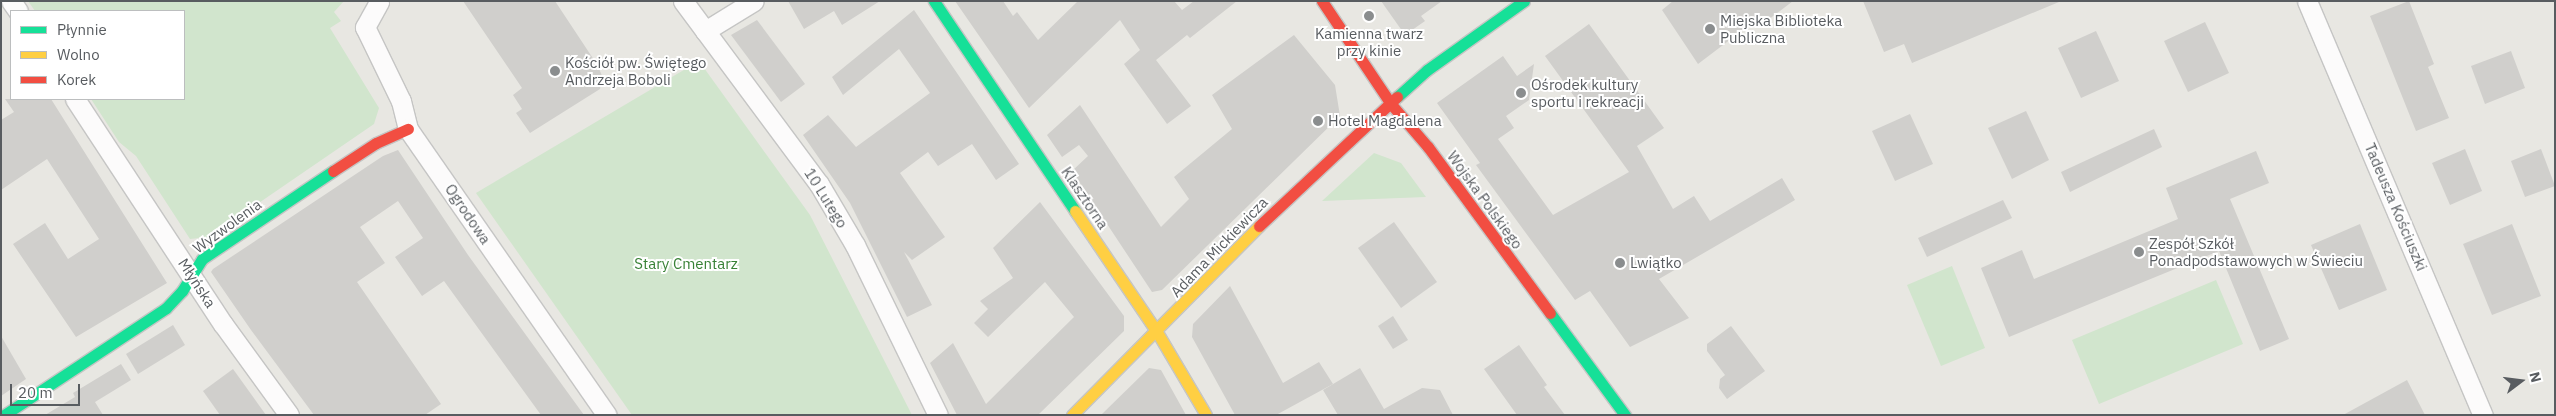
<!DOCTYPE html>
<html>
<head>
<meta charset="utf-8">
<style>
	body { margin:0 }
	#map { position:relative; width:2556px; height:416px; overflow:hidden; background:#e8e7e2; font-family:"IBM Plex Sans",sans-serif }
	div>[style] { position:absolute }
	.green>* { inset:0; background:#d1e5cd }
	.building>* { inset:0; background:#d0cfcc }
	.roads { filter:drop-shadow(1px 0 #c5c5c4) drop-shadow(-1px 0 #c5c5c4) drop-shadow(0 1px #c5c5c4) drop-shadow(0 -1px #c5c5c4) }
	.street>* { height:19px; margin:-9.5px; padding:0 9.5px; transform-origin:9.5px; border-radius:9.5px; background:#fcfbfb }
	.fast>* { height:11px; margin:-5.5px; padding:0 5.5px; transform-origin:5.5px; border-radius:5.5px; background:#16e098 }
	.slow>* { height:11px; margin:-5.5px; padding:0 5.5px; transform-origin:5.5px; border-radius:5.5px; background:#ffcf43 }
	.jam>* { height:11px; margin:-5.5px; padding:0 5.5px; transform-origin:5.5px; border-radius:5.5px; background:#f24e42 }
	.dots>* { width:14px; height:14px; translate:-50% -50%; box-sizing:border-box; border:2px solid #fff; border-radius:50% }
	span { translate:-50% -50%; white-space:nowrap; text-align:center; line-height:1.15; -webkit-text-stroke:4px #fff; paint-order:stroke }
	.poi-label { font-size:15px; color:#585c60 }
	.left { translate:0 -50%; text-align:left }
	.street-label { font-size:15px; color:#585c60 }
	.park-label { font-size:15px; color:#388136 }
	.frame { position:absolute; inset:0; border:2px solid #585c60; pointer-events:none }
	.legend { position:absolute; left:10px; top:10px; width:175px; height:90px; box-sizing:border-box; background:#fff; border:1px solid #bcbebf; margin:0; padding:6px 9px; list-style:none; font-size:15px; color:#585c60 }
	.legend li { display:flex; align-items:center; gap:10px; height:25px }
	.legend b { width:25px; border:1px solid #bcbebf }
	.north { position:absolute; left:2496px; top:356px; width:50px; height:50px; -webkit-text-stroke:4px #fff; paint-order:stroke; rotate:75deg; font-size:14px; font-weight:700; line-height:20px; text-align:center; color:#585c60 }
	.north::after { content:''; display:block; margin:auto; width:18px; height:22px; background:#585c60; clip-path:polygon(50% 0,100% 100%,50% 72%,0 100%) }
	.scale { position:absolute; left:10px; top:384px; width:70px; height:22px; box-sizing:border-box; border:2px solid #585c60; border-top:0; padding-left:6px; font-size:15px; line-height:18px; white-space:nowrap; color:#585c60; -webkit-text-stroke:4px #fff; paint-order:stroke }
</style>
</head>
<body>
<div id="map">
	<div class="green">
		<div style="clip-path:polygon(28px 1px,344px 1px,334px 12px,341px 21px,330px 28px,379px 108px,374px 124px,209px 237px,190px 239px,136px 156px,119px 142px,91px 99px,184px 99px,184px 11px,35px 11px)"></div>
		<div style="clip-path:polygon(699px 61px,810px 215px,912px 415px,632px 415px,476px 193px)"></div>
		<div style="clip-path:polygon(1374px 153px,1401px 163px,1426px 197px,1322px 201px)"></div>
		<div style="clip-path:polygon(1952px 266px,1985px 348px,1941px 366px,1907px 285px)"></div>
		<div style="clip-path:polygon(2216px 280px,2243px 344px,2099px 404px,2072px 340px)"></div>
	</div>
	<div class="building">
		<div style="clip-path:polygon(463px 1px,555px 1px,598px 66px,602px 76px,600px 89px,530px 133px,516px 113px,522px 109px,513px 95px,522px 88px)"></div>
		<div style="clip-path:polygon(788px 1px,880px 1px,842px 25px,834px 11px,804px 29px)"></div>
		<div style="clip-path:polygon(955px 1px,1003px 1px,1013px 16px,1017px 12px,1038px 40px,1078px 1px,1174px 1px,1182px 10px,1194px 1px,1237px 1px,1190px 38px,1187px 35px,1156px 60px,1191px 106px,1167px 124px,1124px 64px,1140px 50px,1120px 20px,1029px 108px)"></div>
		<div style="clip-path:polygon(1381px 1px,1442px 1px,1421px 16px,1425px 21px,1405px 35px)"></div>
		<div style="clip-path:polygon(1673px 1px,1793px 1px,1764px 23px,1760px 17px,1698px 64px,1662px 10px)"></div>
		<div style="clip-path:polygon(1863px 1px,2059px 1px,2059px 2px,1912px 63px,1904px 44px,1884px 52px)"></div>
		<div style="clip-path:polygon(2409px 1px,2434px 64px,2428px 67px,2449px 118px,2416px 131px,2370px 16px)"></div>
		<div style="clip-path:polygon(914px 10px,1019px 164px,996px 180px,972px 144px,938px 166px,928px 152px,900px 173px,945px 237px,912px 260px,904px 252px,932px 305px,907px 317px,850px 203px,803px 135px,828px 115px,856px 147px,930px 93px,899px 49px,843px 95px,832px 77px)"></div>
		<div style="clip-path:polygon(757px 20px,805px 84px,781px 102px,731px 35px)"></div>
		<div style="clip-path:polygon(2205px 22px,2229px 73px,2188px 92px,2164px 41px)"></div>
		<div style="clip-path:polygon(1589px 24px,1664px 128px,1637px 146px,1673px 209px,1694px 196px,1710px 221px,1782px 178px,1795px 200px,1659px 279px,1689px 318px,1630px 347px,1590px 291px,1575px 300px,1476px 165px,1480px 163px,1437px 103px,1503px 56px,1517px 76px,1534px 64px,1529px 100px,1506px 116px,1514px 128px,1498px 139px,1553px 215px,1629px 172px,1545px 56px)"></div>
		<div style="clip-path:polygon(2096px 31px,2119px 81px,2081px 98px,2058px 48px)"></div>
		<div style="clip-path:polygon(1294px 35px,1335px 85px,1340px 116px,1162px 290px,1152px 292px,1072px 171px,1088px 156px,1079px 145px,1062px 157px,1047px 135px,1080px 105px,1161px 227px,1189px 199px,1174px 177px,1232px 129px,1212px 95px)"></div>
		<div style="clip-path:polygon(2511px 51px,2525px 88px,2485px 104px,2471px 66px)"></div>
		<div style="clip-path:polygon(5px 99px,51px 99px,167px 283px,76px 337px,13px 244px,45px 223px,68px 259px,99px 239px,47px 159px,1px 190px,1px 120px,14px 112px)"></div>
		<div style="clip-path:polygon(2026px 111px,2049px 160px,2012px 179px,1988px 128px)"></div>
		<div style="clip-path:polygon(1910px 114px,1933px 164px,1895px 181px,1872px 131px)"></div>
		<div style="clip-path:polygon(2154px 129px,2162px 147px,2070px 192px,2061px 172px)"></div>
		<div style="clip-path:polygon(2465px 149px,2482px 191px,2450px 205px,2432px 163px)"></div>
		<div style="clip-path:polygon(2541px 149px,2555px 186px,2525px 197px,2511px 161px)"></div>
		<div style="clip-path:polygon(398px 150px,468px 255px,584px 415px,541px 415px,444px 281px,422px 296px,395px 257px,423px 238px,398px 201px,360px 227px,385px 263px,357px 282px,441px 404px,425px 415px,314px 415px,251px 330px,211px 272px,213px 269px,383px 156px)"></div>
		<div style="clip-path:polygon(2256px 151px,2269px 183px,2230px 199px,2289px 339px,2260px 351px,2219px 251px,2009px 337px,1981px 268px,2022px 250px,2034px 279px,2178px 219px,2166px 188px)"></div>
		<div style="clip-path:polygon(2003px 200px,2012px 218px,1927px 257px,1918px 238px)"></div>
		<div style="clip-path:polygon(1040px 202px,1124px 316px,1124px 331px,1038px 415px,957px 415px,930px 363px,953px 343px,986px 404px,1074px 317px,1045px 282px,988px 337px,974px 323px,988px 309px,980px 301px,1013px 278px,993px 248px)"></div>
		<div style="clip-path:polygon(1394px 222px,1437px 282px,1401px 308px,1358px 248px)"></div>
		<div style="clip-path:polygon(2360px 224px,2387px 290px,2339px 310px,2311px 245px)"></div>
		<div style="clip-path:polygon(2512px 224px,2541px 296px,2492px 315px,2463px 244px)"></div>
		<div style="clip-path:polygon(1230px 286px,1283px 383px,1319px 362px,1333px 384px,1276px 415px,1235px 415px,1192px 337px,1193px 324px)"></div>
		<div style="clip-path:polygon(1393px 316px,1408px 340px,1393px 349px,1378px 326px)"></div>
		<div style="clip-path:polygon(173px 325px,185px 345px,138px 374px,126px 354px)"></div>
		<div style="clip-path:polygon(1731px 326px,1765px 371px,1727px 399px,1719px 388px,1720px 379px,1725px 375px,1707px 351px,1707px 344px)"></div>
		<div style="clip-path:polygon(1px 336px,26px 379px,1px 396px)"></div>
		<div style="clip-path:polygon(1519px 345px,1547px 385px,1544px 387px,1565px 415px,1517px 415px,1484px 369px)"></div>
		<div style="clip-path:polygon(121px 364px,131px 380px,95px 402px,103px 415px,45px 415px,75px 397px,73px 393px)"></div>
		<div style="clip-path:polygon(1149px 368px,1161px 370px,1186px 415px,1101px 415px)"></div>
		<div style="clip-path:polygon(1360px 368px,1384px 409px,1422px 388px,1440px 390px,1453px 415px,1338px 415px,1323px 390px)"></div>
		<div style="clip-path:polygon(233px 369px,266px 415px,220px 415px,203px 391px)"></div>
		<div style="clip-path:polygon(2407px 380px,2425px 415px,2343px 415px)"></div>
	</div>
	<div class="roads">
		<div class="street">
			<div style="left:11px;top:1px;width:12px;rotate:55deg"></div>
			<div style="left:683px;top:1px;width:228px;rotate:53.4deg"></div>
			<div style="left:819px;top:184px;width:71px;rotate:59.5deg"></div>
			<div style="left:855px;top:245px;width:189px;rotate:64deg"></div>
			<div style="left:2307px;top:1px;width:450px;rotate:67deg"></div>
			<div style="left:379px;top:2px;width:29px;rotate:119deg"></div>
			<div style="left:365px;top:27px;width:82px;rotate:64.1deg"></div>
			<div style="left:401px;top:101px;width:29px;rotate:76deg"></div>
			<div style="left:408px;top:129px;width:348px;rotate:55.2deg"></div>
			<div style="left:705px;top:31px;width:57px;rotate:-31.5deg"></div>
			<div style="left:75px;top:99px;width:269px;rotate:56.7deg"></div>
			<div style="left:223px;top:324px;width:112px;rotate:54deg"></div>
		</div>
		<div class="fast">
			<div style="left:934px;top:1px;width:253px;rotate:56.1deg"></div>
			<div style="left:1397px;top:97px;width:40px;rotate:-42deg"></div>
			<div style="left:1427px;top:70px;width:119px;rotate:-35.4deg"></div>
			<div style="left:1550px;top:313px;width:127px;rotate:53.7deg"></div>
			<div style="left:4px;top:415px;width:194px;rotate:-33.4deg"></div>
			<div style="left:166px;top:308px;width:23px;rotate:-47deg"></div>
			<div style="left:182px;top:291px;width:38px;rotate:-58deg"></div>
			<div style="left:202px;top:259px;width:158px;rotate:-33.9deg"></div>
		</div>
		<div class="slow">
			<div style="left:1075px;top:211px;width:146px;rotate:55.9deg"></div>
			<div style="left:1157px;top:332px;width:96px;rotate:59.4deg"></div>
			<div style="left:1072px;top:415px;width:266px;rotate:-45.3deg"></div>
		</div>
		<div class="jam">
			<div style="left:1322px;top:1px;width:124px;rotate:56.2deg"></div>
			<div style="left:1391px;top:104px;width:57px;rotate:49.3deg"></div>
			<div style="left:1428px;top:147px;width:206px;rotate:53.7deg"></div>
			<div style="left:333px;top:171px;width:51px;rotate:-33.1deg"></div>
			<div style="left:376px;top:143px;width:35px;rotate:-24deg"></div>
			<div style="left:1259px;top:226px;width:189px;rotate:-43.1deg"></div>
		</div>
	</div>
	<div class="dots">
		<div style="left:1369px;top:16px;background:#8a8d8e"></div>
		<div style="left:1710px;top:29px;background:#8a8d8e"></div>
		<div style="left:555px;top:71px;background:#8a8d8e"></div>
		<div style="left:1521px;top:93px;background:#8a8d8e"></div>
		<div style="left:1318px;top:121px;background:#8a8d8e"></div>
		<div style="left:2139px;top:252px;background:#8a8d8e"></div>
		<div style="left:1620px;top:263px;background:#8a8d8e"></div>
	</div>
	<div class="poi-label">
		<span class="left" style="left:1720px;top:29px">Miejska Biblioteka<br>Publiczna</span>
		<span style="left:1369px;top:42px">Kamienna twarz<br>przy kinie</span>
		<span class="left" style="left:565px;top:71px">Kościół pw. Świętego<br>Andrzeja Boboli</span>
		<span class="left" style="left:1531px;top:93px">Ośrodek kultury<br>sportu i rekreacji</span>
		<span class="left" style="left:1328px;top:121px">Hotel Magdalena</span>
		<span class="left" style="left:2149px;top:252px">Zespół Szkół<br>Ponadpodstawowych w Świeciu</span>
		<span class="left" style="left:1630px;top:263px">Lwiątko</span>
	</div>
	<div class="street-label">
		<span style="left:826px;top:198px;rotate:58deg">10 Lutego</span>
		<span style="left:1085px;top:198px;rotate:56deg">Klasztorna</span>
		<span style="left:1485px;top:200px;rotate:54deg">Wojska Polskiego</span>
		<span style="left:2396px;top:207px;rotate:67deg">Tadeusza Kościuszki</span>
		<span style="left:468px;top:214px;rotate:56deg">Ogrodowa</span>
		<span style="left:227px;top:226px;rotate:-36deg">Wyzwolenia</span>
		<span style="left:1219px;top:247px;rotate:-46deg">Adama Mickiewicza</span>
		<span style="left:197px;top:283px;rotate:57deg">Młyńska</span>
	</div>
	<div class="park-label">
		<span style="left:686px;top:264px">Stary Cmentarz</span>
	</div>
	<div class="frame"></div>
	<ul class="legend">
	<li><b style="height:6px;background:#16e098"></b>Płynnie</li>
	<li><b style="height:6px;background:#ffcf43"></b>Wolno</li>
	<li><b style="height:6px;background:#f24e42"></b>Korek</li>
	</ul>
	<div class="north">N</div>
	<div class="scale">20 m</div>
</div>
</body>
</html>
